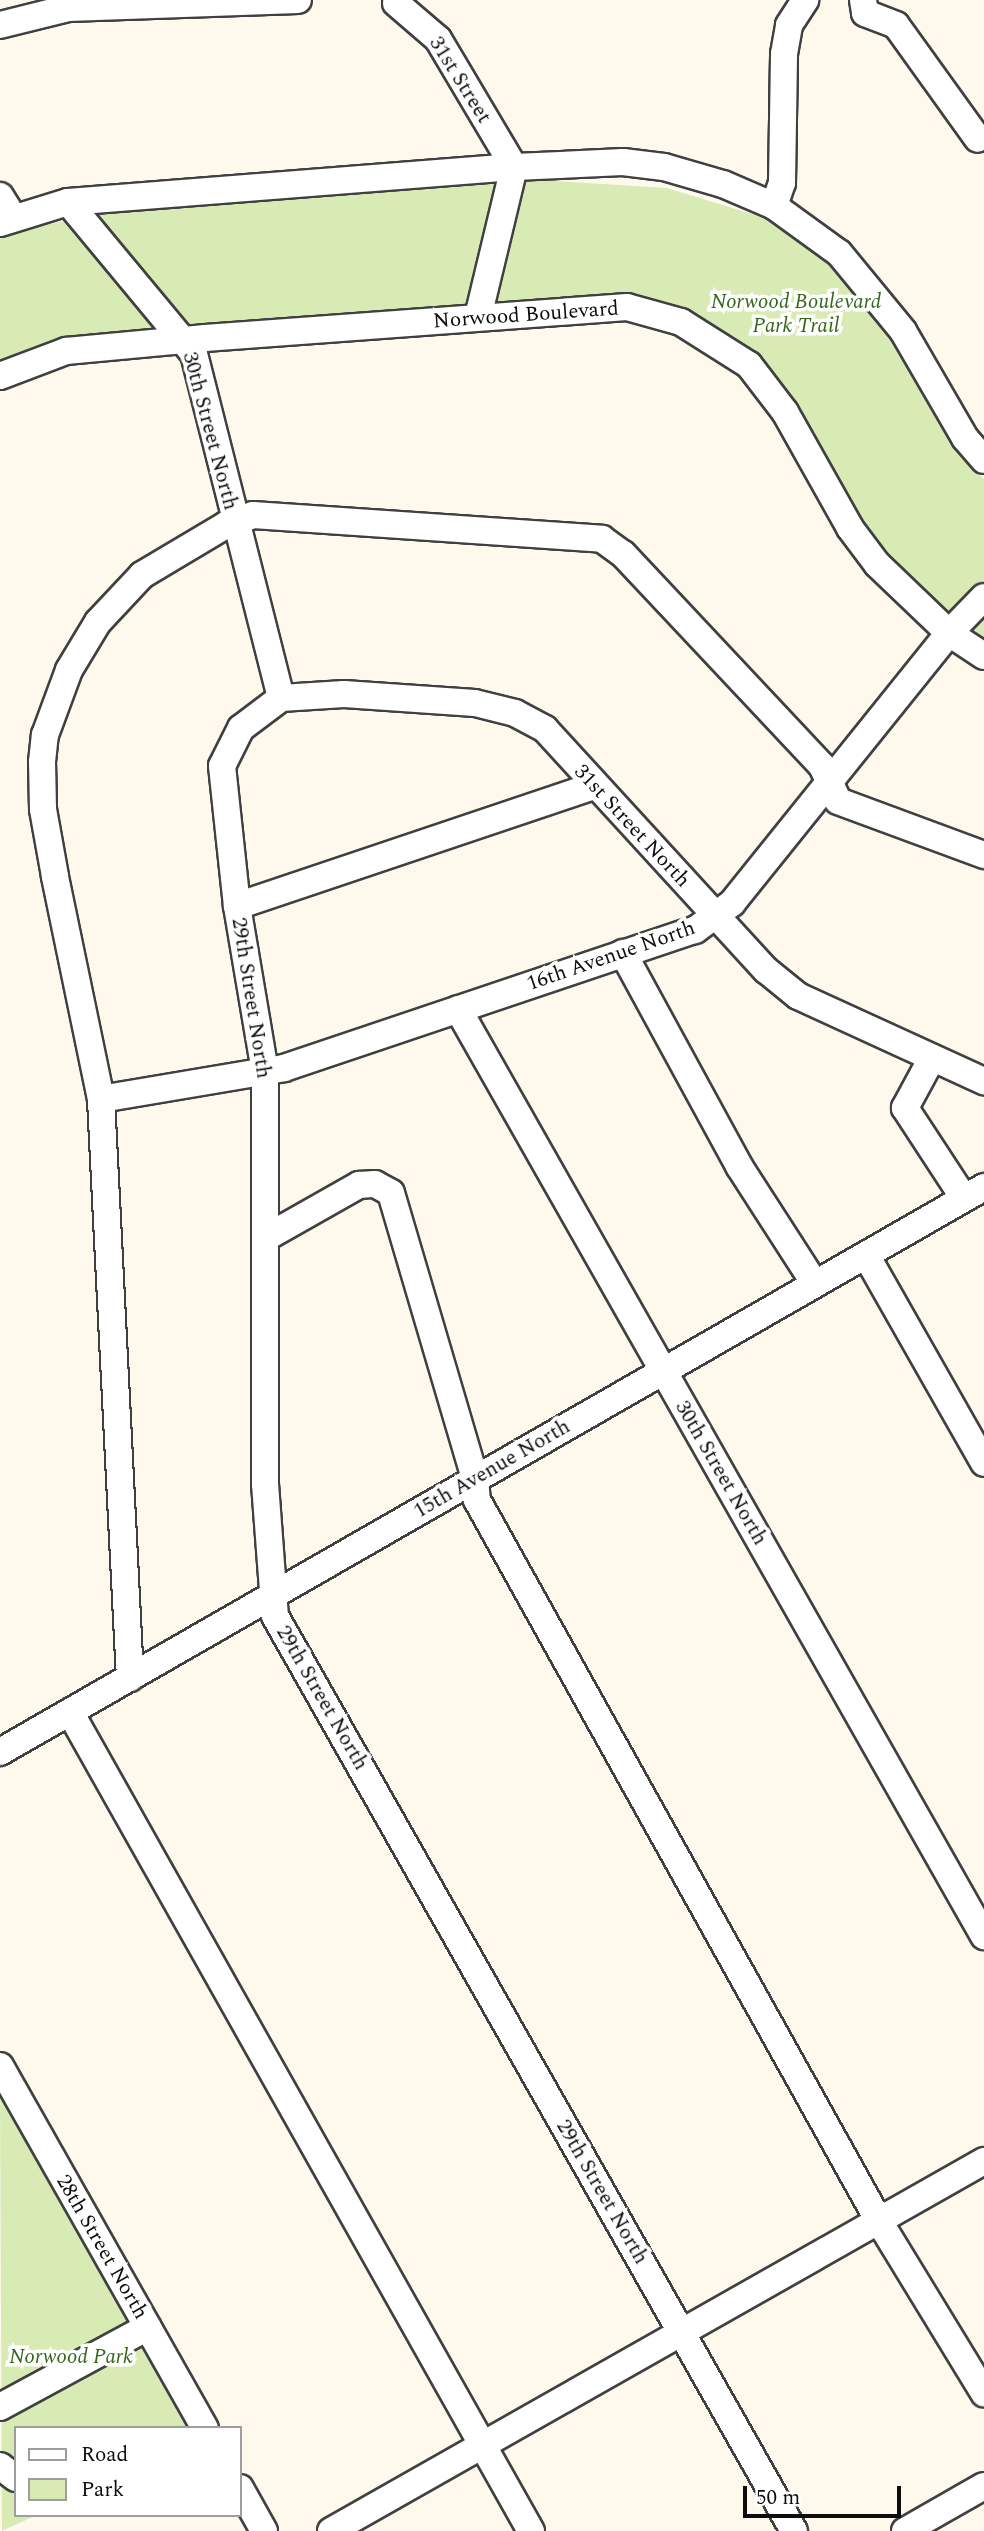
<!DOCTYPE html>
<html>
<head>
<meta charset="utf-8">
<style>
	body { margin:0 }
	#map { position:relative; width:984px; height:2531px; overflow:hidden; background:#fff9ed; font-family:Spectral,serif }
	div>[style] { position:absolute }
	.green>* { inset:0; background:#d8ebb5 }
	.roads { filter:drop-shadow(2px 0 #404040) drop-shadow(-2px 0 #404040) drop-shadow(0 2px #404040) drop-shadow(0 -2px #404040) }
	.minor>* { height:26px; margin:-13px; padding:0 13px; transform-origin:13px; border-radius:13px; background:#fff }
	span { translate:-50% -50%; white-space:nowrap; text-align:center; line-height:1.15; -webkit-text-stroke:7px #fff; paint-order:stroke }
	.street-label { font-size:21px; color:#0d0d0d }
	.park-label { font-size:21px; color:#35671b; font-style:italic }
	.legend { position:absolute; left:14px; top:2426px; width:228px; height:91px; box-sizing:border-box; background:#fff; border:2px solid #9e9e9e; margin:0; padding:9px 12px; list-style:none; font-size:21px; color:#0d0d0d }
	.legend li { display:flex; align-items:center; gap:14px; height:35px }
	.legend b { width:35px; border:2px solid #9e9e9e }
	.scale { position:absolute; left:743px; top:2486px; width:158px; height:32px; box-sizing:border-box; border:4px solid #0d0d0d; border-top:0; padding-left:9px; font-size:21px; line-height:24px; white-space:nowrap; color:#0d0d0d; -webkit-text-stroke:5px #fff; paint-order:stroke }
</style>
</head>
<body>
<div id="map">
	<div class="green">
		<div style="clip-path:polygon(523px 179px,667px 188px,765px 218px,832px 260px,868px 301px,960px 455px,984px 479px,984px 641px,949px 618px,853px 514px,785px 394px,677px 311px,0 366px,0 235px,96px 214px)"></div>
		<div style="clip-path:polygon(0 2097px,195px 2428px,16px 2428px,16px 2515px,37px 2515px,2px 2531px)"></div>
	</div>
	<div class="roads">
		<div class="minor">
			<div style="left:863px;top:0;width:13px;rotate:81deg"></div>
			<div style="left:865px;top:13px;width:33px;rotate:21deg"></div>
			<div style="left:896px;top:25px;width:140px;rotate:54.3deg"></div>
			<div style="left:396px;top:3px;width:55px;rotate:40.6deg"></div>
			<div style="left:438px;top:39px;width:149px;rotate:59.3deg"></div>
			<div style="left:514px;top:167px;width:154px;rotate:103.5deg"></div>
			<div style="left:0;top:25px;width:70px;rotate:-14deg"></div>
			<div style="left:68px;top:8px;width:230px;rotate:-2deg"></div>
			<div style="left:0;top:196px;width:25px;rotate:58deg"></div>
			<div style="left:68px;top:202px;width:197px;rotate:50.3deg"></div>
			<div style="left:194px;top:354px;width:355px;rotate:75.8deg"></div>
			<div style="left:774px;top:206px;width:24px;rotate:-71deg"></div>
			<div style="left:782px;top:183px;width:129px;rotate:-89.1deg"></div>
			<div style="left:784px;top:54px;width:29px;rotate:-80deg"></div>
			<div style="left:789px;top:25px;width:30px;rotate:-57deg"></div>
			<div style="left:0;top:223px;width:71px;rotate:-17.2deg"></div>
			<div style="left:68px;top:202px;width:447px;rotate:-4.5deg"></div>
			<div style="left:514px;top:167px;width:109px;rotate:-2.6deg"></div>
			<div style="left:623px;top:162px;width:41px;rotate:7deg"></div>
			<div style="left:664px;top:167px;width:61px;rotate:16.1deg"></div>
			<div style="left:723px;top:184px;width:56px;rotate:23.3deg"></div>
			<div style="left:774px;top:206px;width:80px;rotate:35.9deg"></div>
			<div style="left:839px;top:253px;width:101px;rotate:50.6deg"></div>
			<div style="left:903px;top:331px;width:124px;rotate:59.9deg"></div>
			<div style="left:965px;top:438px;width:29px;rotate:49deg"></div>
			<div style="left:0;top:376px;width:71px;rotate:-20.7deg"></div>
			<div style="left:66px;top:351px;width:140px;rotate:-5.3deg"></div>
			<div style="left:205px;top:338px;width:423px;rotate:-4.2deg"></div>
			<div style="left:627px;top:307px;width:56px;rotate:15.5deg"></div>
			<div style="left:681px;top:322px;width:80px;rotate:32.3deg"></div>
			<div style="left:749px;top:365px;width:59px;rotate:52.5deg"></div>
			<div style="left:785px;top:412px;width:133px;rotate:60.7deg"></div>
			<div style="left:850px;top:528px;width:45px;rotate:53.1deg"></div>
			<div style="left:877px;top:564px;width:100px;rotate:43.8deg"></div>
			<div style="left:949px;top:633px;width:42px;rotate:33.3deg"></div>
			<div style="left:281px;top:698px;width:50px;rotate:143.1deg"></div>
			<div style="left:241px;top:728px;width:42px;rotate:116.6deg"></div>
			<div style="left:222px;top:766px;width:141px;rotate:83.9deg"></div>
			<div style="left:237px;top:906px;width:168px;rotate:80.4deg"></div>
			<div style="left:265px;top:1072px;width:412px;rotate:90deg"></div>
			<div style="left:265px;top:1484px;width:132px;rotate:85.7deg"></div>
			<div style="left:275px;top:1616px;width:1052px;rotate:60.44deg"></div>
			<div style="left:281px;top:698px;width:63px;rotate:-3.6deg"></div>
			<div style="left:344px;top:694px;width:131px;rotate:3.9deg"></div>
			<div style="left:475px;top:703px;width:41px;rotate:14deg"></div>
			<div style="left:515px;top:713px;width:34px;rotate:28deg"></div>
			<div style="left:545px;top:729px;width:327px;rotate:47.5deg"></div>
			<div style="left:766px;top:970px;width:41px;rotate:39.1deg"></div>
			<div style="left:798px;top:996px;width:205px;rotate:24.6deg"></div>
			<div style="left:237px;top:906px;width:377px;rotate:-18.6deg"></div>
			<div style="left:623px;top:953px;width:243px;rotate:61.4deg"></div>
			<div style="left:739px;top:1166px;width:140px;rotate:57.2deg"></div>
			<div style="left:458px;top:1009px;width:1066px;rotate:60.43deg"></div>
			<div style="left:932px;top:1058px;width:57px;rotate:118.4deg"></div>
			<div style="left:905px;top:1108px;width:108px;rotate:56.8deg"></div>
			<div style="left:101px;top:1099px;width:186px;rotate:-9.6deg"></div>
			<div style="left:284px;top:1068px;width:434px;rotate:-18.6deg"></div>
			<div style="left:695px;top:930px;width:46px;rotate:-36.1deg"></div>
			<div style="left:732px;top:903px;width:346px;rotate:-51.2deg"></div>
			<div style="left:949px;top:633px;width:50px;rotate:-45.8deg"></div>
			<div style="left:267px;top:1237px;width:106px;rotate:-29.5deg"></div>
			<div style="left:359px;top:1185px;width:16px;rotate:-4deg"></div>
			<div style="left:375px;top:1184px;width:18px;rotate:29deg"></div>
			<div style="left:391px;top:1193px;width:298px;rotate:73.6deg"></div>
			<div style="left:475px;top:1479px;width:21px;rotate:85deg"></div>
			<div style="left:477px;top:1500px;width:825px;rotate:60.86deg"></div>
			<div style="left:879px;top:2221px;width:202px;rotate:58.6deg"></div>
			<div style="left:866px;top:1255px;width:239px;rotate:60.4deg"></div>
			<div style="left:130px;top:1678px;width:580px;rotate:-92.87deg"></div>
			<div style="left:101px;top:1099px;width:228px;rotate:-101.7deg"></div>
			<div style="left:55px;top:876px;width:68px;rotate:-100.2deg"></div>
			<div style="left:43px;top:809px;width:47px;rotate:-91.2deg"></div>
			<div style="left:42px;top:762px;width:27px;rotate:-84deg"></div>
			<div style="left:45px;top:735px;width:69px;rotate:-69.7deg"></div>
			<div style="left:69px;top:670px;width:56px;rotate:-58.9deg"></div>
			<div style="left:98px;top:622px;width:64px;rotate:-46.9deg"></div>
			<div style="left:142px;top:575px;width:98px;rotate:-30.8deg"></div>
			<div style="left:226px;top:525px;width:29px;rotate:-20deg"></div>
			<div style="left:253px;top:515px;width:350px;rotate:3.9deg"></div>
			<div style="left:602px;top:539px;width:26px;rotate:36deg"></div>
			<div style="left:623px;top:554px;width:291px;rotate:46.8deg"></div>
			<div style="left:822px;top:766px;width:38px;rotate:65deg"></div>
			<div style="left:838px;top:801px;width:156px;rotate:20.3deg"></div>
			<div style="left:70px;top:1712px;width:940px;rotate:60.63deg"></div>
			<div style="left:0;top:1752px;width:1135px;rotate:-29.86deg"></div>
			<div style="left:0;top:2066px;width:416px;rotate:60.5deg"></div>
			<div style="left:0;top:2407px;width:168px;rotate:-28.4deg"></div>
			<div style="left:0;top:2466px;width:20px;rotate:37deg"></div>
			<div style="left:240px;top:2488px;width:49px;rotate:60.8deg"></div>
			<div style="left:331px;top:2531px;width:751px;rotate:-29.54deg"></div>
			<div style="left:905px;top:2531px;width:91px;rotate:-29.7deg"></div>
		</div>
	</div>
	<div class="street-label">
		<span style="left:460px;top:80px;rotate:58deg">31st Street</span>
		<span style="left:526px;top:315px;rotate:-4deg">Norwood Boulevard</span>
		<span style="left:210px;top:431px;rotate:75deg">30th Street North</span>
		<span style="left:632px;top:826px;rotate:47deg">31st Street North</span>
		<span style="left:611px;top:956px;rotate:-19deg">16th Avenue North</span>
		<span style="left:251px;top:998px;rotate:81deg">29th Street North</span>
		<span style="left:492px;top:1469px;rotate:-30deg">15th Avenue North</span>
		<span style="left:721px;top:1473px;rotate:60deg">30th Street North</span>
		<span style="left:322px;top:1698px;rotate:60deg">29th Street North</span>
		<span style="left:602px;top:2192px;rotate:60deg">29th Street North</span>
		<span style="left:102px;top:2247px;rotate:60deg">28th Street North</span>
	</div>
	<div class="park-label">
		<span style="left:796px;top:314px">Norwood Boulevard<br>Park Trail</span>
		<span style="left:71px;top:2357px">Norwood Park</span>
	</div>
	<ul class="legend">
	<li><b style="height:9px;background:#fff"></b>Road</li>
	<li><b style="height:19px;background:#d8ebb5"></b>Park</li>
	</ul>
	<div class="scale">50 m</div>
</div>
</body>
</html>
